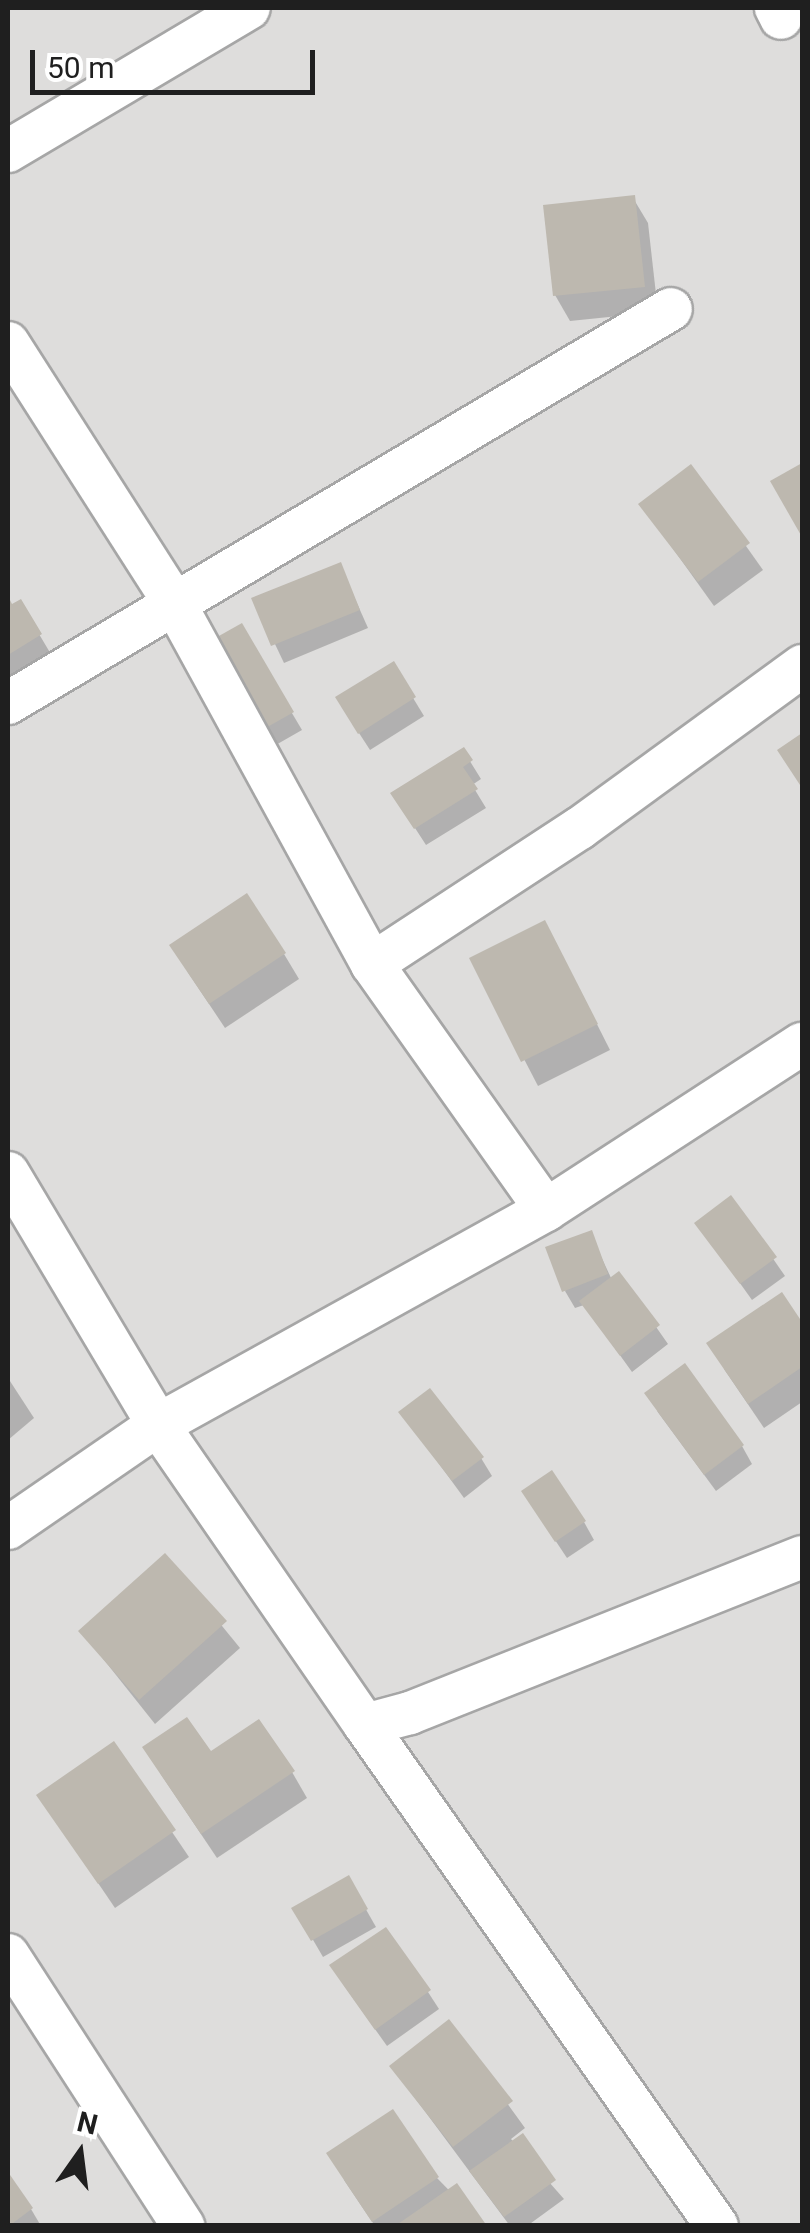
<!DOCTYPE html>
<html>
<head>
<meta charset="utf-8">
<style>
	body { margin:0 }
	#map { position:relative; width:810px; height:2233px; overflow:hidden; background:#f0efe6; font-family:Roboto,sans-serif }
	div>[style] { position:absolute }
	.residential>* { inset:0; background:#dedddc }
	.shadow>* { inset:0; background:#0003 }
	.building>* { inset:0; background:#bdb8af }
	.roads { filter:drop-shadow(2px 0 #a6a6a6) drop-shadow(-2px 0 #a6a6a6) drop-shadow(0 2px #a6a6a6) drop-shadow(0 -2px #a6a6a6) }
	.minor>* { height:42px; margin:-21px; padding:0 21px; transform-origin:21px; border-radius:21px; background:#fff }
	span { translate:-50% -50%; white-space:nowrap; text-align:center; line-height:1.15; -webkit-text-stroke:10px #fff; paint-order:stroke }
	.frame { position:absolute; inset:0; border:10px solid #1f1f1f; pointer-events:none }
	.north { position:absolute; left:30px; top:2103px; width:100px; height:100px; -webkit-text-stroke:8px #fff; paint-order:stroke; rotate:14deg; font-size:28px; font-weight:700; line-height:40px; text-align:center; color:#1f1f1f }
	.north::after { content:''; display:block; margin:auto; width:35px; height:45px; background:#1f1f1f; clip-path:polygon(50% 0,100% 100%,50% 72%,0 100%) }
	.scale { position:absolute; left:30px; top:50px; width:285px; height:45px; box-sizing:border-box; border:5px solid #1f1f1f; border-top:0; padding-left:12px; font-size:30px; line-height:35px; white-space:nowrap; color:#1f1f1f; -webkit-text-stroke:8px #fff; paint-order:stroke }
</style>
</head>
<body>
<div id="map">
	<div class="residential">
		<div style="clip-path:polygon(8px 8px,802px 8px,802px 2225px,8px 2225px)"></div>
	</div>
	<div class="shadow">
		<div style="clip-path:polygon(633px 198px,648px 223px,658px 312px,570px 321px,555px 295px)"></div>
		<div style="clip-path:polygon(690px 467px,763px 570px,714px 606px,641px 504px)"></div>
		<div style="clip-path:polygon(340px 565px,368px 628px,284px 663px,254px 600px)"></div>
		<div style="clip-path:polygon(8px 601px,11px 607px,20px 602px,55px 661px,8px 689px)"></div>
		<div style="clip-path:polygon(241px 627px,302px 730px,274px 746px,213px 642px)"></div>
		<div style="clip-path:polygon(393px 665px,424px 716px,370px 750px,348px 716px)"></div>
		<div style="clip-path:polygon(463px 750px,481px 779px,472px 785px,486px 808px,426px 845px,404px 811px)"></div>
		<div style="clip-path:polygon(559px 949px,610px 1050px,538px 1086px,472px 959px)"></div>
		<div style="clip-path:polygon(284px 954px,299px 979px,225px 1028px,187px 971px)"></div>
		<div style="clip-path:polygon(731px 1198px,785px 1276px,752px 1300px,697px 1223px)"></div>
		<div style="clip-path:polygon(590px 1233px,612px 1280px,619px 1274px,668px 1344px,632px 1372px,584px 1305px,575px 1308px,565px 1291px)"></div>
		<div style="clip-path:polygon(781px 1295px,802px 1327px,802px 1402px,764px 1428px,724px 1369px)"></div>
		<div style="clip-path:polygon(8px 1378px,34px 1418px,8px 1440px)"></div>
		<div style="clip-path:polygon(657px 1411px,742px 1446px,752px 1464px,716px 1491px)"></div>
		<div style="clip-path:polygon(402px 1413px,481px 1458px,492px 1476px,464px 1498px)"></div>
		<div style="clip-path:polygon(535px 1510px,584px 1522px,594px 1540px,567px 1558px)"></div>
		<div style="clip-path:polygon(165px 1556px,240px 1648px,155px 1724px,81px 1631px)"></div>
		<div style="clip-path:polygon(113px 1745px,189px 1857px,115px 1908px,39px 1796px)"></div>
		<div style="clip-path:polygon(210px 1755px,292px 1772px,307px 1798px,217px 1858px,160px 1773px)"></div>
		<div style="clip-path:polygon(348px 1878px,376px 1927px,323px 1957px,295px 1909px)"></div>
		<div style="clip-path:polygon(343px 1984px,428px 1992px,439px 2009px,387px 2046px)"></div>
		<div style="clip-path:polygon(449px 2023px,525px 2128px,511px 2139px,564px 2199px,527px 2226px,510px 2226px,392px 2067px)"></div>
		<div style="clip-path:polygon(8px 2176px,31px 2209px,41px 2226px,8px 2226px)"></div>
		<div style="clip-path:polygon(437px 2178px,484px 2226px,375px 2226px,344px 2180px)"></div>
	</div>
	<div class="building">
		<div style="clip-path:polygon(635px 195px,645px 287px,553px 296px,543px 205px)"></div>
		<div style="clip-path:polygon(802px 463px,802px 537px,770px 481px)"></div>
		<div style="clip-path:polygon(691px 464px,750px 543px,698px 582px,638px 504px)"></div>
		<div style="clip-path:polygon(341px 562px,360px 610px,271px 646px,251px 598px)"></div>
		<div style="clip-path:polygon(8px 596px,12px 604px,21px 599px,42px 634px,8px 655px)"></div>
		<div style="clip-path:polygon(242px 623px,294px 712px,262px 730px,210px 641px)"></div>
		<div style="clip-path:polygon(394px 661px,416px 697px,358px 734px,335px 697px)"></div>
		<div style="clip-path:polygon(802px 733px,802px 788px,777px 750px)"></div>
		<div style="clip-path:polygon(464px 747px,473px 760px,463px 767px,478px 789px,414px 829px,390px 793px)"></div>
		<div style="clip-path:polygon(247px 893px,286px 953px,209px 1004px,169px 945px)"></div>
		<div style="clip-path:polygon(545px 920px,598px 1024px,521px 1062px,469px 958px)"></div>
		<div style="clip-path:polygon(731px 1195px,777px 1257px,740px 1284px,694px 1223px)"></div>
		<div style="clip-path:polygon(592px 1230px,608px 1274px,562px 1292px,545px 1247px)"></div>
		<div style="clip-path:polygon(619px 1271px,660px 1325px,620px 1356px,579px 1301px)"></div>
		<div style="clip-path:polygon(782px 1292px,802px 1322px,802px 1367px,748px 1404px,706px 1343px)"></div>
		<div style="clip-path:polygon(685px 1363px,744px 1445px,704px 1475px,644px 1393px)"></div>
		<div style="clip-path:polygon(430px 1388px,484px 1457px,452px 1481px,398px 1412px)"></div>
		<div style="clip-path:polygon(552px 1470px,586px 1521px,555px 1542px,521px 1491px)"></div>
		<div style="clip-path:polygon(165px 1553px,227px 1621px,139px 1700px,78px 1631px)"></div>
		<div style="clip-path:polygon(187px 1717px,211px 1751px,259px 1719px,295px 1771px,201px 1834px,142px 1747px)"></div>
		<div style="clip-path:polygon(114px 1741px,176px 1830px,98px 1884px,36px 1795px)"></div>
		<div style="clip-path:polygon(349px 1875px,368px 1909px,311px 1941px,291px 1908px)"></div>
		<div style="clip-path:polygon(386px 1927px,431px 1990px,375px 2030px,329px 1965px)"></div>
		<div style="clip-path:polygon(449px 2019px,513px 2101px,453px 2147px,389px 2066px)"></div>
		<div style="clip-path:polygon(393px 2109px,439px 2177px,372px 2222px,326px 2153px)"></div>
		<div style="clip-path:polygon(523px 2133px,556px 2180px,504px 2217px,469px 2171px)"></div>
		<div style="clip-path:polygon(8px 2172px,33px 2208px,9px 2226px,8px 2226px)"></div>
		<div style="clip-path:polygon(457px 2183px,487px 2226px,395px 2226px)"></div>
	</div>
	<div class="roads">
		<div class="minor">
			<div style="left:776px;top:8px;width:11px;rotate:63deg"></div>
			<div style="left:8px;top:151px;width:280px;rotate:-30.7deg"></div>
			<div style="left:8px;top:343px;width:312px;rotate:57.4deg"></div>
			<div style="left:176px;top:606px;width:408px;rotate:61.3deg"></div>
			<div style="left:372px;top:964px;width:301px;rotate:54.7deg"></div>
			<div style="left:8px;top:703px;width:771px;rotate:-30.72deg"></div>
			<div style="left:372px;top:964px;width:249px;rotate:-33.2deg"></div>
			<div style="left:580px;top:828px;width:275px;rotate:-36.1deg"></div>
			<div style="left:8px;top:1173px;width:293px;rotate:59.2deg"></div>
			<div style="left:158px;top:1425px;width:364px;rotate:55.4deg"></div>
			<div style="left:365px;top:1725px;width:47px;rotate:-14.9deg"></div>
			<div style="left:410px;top:1713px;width:422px;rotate:-21.7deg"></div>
			<div style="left:8px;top:1528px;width:182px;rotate:-34.5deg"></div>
			<div style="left:158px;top:1425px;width:444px;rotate:-29deg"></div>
			<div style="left:546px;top:1210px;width:305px;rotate:-33deg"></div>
			<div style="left:365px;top:1725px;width:612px;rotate:54.91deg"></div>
			<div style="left:8px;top:1955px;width:323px;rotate:57.1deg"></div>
		</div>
	</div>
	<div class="frame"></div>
	<div class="north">N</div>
	<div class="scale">50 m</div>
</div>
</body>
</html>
